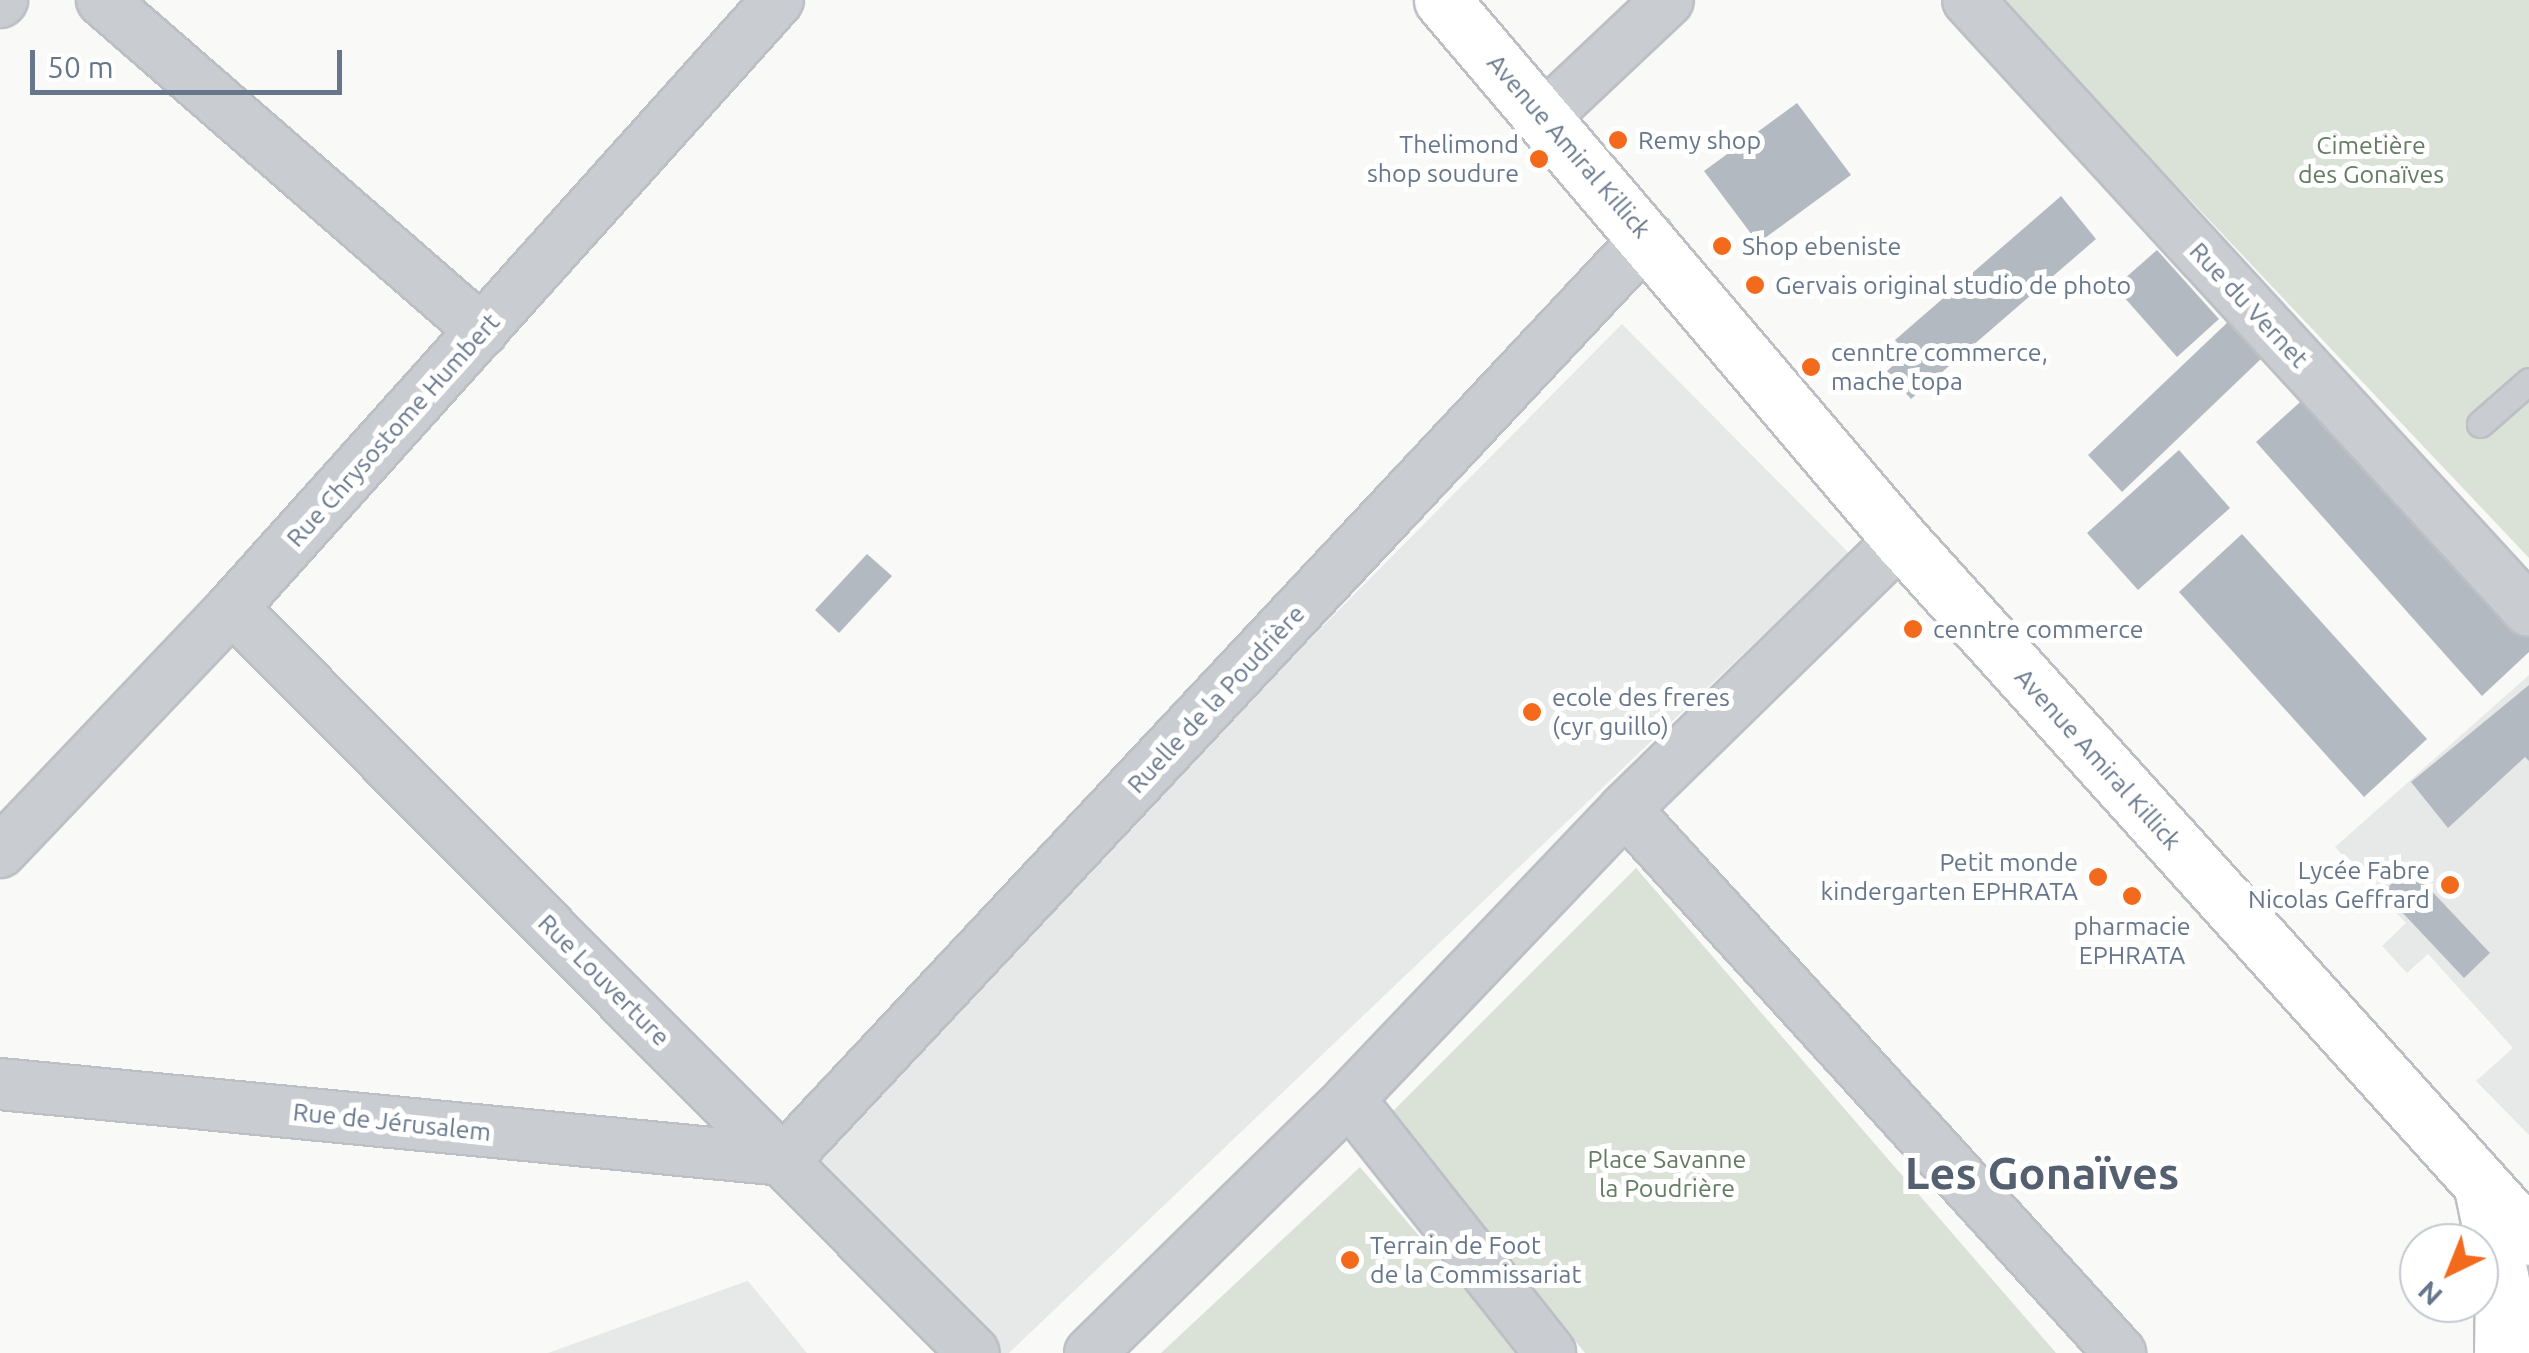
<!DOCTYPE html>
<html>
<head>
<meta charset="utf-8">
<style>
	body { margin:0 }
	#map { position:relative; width:2529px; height:1353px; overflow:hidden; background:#f9faf7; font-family:Ubuntu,sans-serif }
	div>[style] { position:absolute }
	.built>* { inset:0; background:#e7e9e8 }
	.green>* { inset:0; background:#dae2d8 }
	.building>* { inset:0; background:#b2b9c1 }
	.roads { filter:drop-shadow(2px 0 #bcbfc4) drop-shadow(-2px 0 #bcbfc4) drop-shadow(0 2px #bcbfc4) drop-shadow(0 -2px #bcbfc4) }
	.service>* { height:25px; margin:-12.5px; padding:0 12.5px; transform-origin:12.5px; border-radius:12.5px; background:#c9ccd1 }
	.minor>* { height:50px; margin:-25px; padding:0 25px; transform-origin:25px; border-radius:25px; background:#c9ccd1 }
	.primary>* { height:55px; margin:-27.5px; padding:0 27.5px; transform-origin:27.5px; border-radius:27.5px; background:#fff }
	.dots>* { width:28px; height:28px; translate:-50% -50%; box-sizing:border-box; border:5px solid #fff; border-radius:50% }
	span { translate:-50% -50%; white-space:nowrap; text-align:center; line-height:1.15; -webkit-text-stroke:10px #fff; paint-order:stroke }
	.poi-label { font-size:25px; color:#66768b }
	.left { translate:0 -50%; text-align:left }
	.right { translate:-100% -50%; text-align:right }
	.street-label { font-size:25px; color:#66768b }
	.park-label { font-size:25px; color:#647c61 }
	.town-label { font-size:45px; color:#54606f; font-weight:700 }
	.north { position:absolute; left:2399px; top:1223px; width:100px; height:100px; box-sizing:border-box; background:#fff; border:2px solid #c2c8d1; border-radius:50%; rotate:223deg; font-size:28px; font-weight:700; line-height:40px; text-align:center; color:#66768b }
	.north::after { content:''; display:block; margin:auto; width:35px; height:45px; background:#f46a1d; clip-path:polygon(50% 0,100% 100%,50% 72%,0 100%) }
	.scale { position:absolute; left:30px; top:50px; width:312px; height:45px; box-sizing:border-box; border:5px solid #66768b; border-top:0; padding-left:12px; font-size:30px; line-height:35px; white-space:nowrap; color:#66768b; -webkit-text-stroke:8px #fff; paint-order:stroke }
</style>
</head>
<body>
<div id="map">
	<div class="built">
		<div style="clip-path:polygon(1622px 324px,1849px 553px,1009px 1353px,975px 1353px,802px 1152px)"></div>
		<div style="clip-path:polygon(2529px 675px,2529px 1135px,2476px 1081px,2513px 1048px,2428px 954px,2407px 973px,2382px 946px,2406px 923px,2335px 847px)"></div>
		<div style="clip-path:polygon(748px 1281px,807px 1353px,548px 1353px,747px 1281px)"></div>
	</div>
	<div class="green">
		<div style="clip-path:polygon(2001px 0,2529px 0,2529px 558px)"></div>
		<div style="clip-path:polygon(1636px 868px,2056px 1353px,1585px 1353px,1390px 1114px)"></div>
		<div style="clip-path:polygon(1360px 1167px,1520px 1353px,1161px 1353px)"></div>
	</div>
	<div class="building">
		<div style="clip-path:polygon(1797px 103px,1851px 175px,1758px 243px,1704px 171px)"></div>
		<div style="clip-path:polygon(2061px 196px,2096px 239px,1911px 399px,1887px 371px,1907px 353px,1895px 340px)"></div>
		<div style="clip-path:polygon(2157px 250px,2219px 319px,2177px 357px,2115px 287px)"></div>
		<div style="clip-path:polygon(2229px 321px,2263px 357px,2122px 492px,2088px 455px)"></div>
		<div style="clip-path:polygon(2309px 394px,2529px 633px,2529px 652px,2482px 696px,2256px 442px)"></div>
		<div style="clip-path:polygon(2179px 450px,2230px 508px,2138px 590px,2087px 533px)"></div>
		<div style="clip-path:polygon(2242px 534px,2427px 739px,2364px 797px,2179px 592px)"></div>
		<div style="clip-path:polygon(867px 554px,892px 576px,839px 633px,815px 610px)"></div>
		<div style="clip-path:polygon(2529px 685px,2529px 761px,2525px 757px,2448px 828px,2411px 782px)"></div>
		<div style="clip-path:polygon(2409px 867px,2490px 953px,2464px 978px,2383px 892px)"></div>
	</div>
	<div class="roads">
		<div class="service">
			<div style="left:2480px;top:424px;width:65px;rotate:-41.3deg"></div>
		</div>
		<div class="minor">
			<div style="left:102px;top:0;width:504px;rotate:41.06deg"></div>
			<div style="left:1968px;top:0;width:829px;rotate:47.44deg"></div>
			<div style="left:0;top:2px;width:3px;rotate:-45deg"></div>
			<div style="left:1544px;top:117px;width:170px;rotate:-43.3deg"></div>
			<div style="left:232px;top:608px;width:1051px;rotate:45.12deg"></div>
			<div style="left:1625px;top:809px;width:736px;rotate:47.7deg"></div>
			<div style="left:0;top:852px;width:337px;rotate:-46.4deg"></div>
			<div style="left:232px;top:608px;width:817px;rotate:-48.08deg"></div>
			<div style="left:0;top:1084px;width:788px;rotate:5.54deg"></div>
			<div style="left:784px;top:1160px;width:1264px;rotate:-46.89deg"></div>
			<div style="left:1349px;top:1099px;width:324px;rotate:51.6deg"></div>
			<div style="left:1090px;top:1353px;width:363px;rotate:-44.4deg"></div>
			<div style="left:1349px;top:1099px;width:400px;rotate:-46.4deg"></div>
			<div style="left:1625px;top:809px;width:385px;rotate:-44.3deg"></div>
		</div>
		<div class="primary">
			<div style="left:1442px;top:0;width:709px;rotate:49.64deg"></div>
			<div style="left:1901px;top:540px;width:938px;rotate:47.98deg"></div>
			<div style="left:2482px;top:1187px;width:105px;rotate:78.5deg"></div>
			<div style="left:2503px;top:1290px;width:63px;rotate:90.9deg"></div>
		</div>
	</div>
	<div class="dots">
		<div style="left:1618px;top:140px;background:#f46a1d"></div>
		<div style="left:1539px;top:159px;background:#f46a1d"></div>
		<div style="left:1722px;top:246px;background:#f46a1d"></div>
		<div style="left:1755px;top:285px;background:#f46a1d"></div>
		<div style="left:1811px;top:367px;background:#f46a1d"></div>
		<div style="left:1913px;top:629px;background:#f46a1d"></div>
		<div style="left:1532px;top:712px;background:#f46a1d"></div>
		<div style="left:2098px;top:877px;background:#f46a1d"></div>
		<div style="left:2450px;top:885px;background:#f46a1d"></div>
		<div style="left:2132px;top:896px;background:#f46a1d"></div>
		<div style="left:1350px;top:1260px;background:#f46a1d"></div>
	</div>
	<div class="poi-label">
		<span class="left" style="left:1638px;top:140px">Remy shop</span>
		<span class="right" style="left:1519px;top:159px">Thelimond<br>shop soudure</span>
		<span class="left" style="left:1742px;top:246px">Shop ebeniste</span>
		<span class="left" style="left:1775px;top:285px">Gervais original studio de photo</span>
		<span class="left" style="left:1831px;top:367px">cenntre commerce,<br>mache topa</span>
		<span class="left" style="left:1933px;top:629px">cenntre commerce</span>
		<span class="left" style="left:1552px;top:712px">ecole des freres<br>(cyr guillo)</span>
		<span class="right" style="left:2078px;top:877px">Petit monde<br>kindergarten EPHRATA</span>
		<span class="right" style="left:2430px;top:885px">Lycée Fabre<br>Nicolas Geffrard</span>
		<span style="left:2132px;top:941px">pharmacie<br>EPHRATA</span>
		<span class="left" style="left:1370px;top:1260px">Terrain de Foot<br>de la Commissariat</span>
	</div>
	<div class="street-label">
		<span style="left:1569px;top:146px;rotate:49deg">Avenue Amiral Killick</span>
		<span style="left:2249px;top:305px;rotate:47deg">Rue du Vernet</span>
		<span style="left:393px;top:430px;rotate:-48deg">Rue Chrysostome Humbert</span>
		<span style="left:1216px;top:699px;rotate:-47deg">Ruelle de la Poudrière</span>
		<span style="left:2098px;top:759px;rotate:48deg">Avenue Amiral Killick</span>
		<span style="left:604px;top:980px;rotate:45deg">Rue Louverture</span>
		<span style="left:392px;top:1122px;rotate:6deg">Rue de Jérusalem</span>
	</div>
	<div class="park-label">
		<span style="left:2371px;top:160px">Cimetière<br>des Gonaïves</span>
		<span style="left:1667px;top:1174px">Place Savanne<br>la Poudrière</span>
	</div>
	<div class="town-label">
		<span style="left:2042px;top:1173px">Les Gonaïves</span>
	</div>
	<div class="north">N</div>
	<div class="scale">50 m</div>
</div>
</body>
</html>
